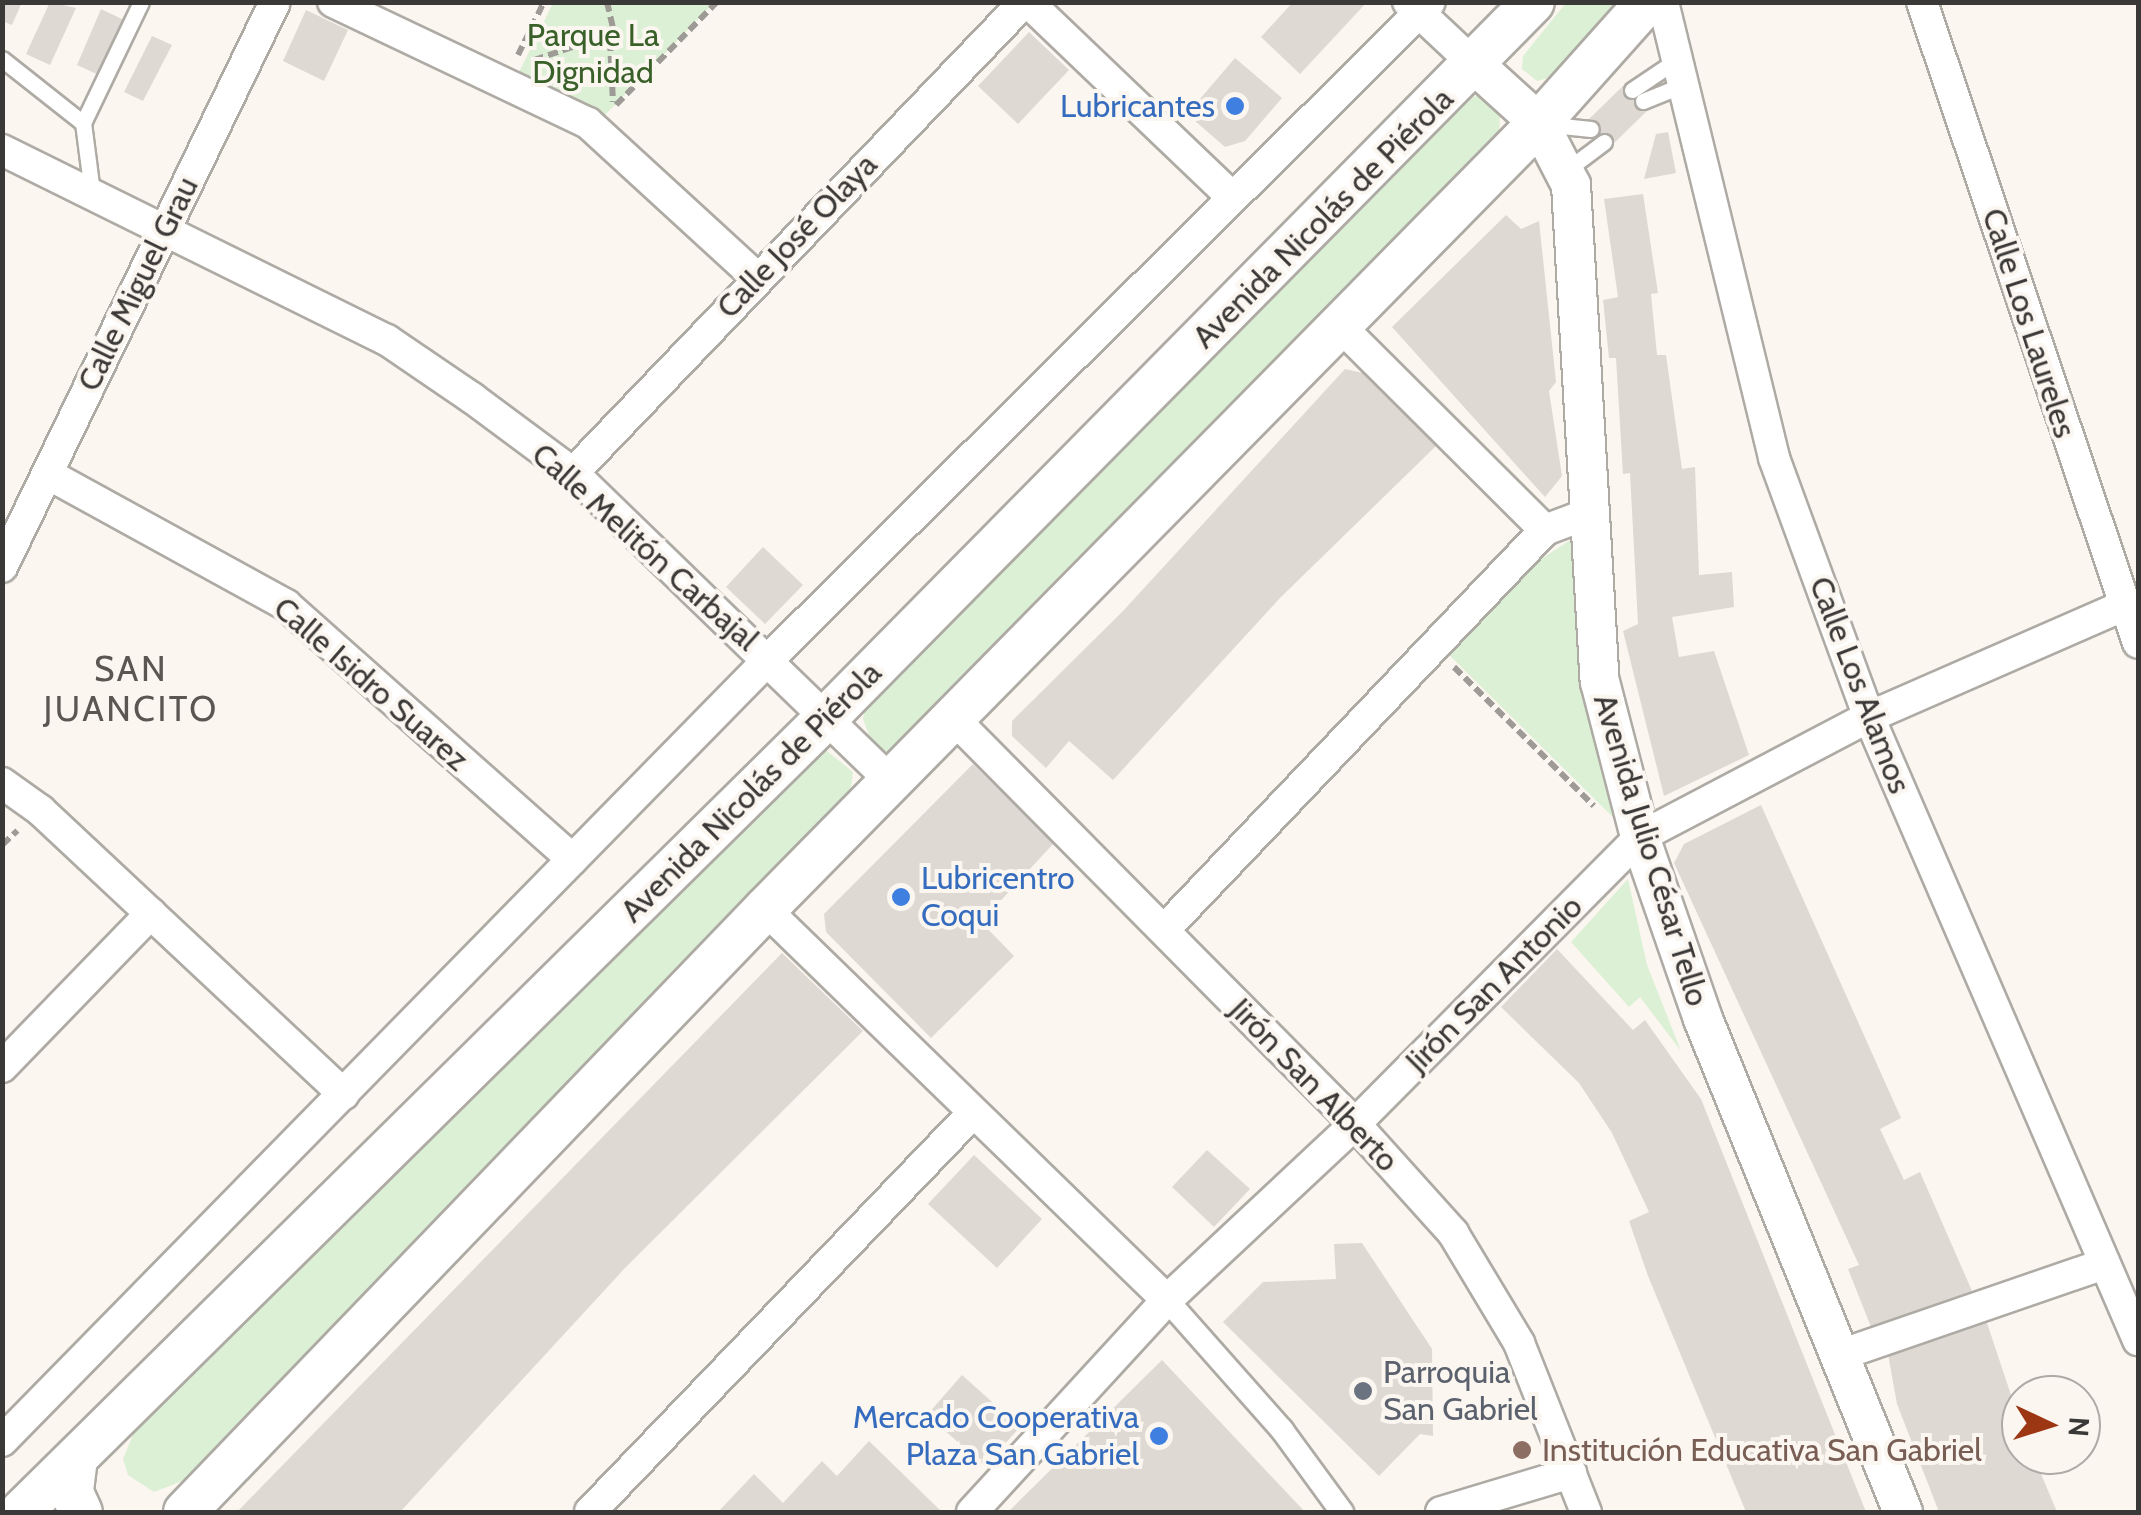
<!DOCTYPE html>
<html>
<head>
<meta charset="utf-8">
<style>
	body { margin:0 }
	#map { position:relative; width:2141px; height:1515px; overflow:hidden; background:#fbf6f0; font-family:Cabin,sans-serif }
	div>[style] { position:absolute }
	.green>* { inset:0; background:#dcf0d5 }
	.building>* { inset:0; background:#ded9d3 }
	.path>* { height:6px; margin-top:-3px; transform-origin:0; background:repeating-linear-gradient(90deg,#9e9b97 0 10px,transparent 0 15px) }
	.roads { filter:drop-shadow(2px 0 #aeaaa4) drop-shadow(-2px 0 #aeaaa4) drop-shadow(0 2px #aeaaa4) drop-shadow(0 -2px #aeaaa4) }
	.service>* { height:15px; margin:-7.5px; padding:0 7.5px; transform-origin:7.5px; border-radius:7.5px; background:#fff }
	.pedestrian>* { height:22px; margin:-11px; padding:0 11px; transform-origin:11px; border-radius:11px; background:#fff }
	.minor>* { height:30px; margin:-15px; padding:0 15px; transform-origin:15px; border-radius:15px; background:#fff }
	.tertiary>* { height:38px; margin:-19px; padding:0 19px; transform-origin:19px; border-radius:19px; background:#fff }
	.secondary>* { height:42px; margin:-21px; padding:0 21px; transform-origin:21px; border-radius:21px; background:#fff }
	.dots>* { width:28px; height:28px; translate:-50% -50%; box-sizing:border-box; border:5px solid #fbf6f0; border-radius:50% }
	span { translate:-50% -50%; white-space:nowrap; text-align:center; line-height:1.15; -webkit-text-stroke:8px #fbf6f0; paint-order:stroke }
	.park-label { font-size:32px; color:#386028 }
	.shop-label { font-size:32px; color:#366cbe }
	.right { translate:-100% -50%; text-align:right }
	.left { translate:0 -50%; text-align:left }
	.street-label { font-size:32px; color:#3b3937 }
	.worship-label { font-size:32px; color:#5b616d }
	.education-label { font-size:32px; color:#785e54 }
	.neighbourhood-label { font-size:35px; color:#5a5651; letter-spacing:2.5px }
	.frame { position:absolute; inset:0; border:5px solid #3b3937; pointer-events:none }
	.north { position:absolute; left:2001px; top:1375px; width:100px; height:100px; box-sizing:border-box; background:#fbf6f0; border:2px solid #aeaaa6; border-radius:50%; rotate:94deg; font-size:28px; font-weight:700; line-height:40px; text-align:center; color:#3b3937 }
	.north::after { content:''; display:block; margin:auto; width:35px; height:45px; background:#9d3612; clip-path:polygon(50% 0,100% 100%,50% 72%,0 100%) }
</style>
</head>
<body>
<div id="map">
	<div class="green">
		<div style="clip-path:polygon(553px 3px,714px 3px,604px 116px,518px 74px)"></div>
		<div style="clip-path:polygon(1566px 3px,1626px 3px,1558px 75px,1537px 81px,1522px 69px,1523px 56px)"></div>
		<div style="clip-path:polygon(1481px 96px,1500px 111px,1499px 138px,890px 753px,872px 743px,863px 719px,867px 703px,1469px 97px)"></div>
		<div style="clip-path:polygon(1578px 535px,1627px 831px,1446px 652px,1535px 563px)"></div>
		<div style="clip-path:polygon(822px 747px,853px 772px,849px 803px,190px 1478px,154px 1492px,128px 1475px,123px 1459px,137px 1425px)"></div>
		<div style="clip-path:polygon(1628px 879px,1647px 965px,1681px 1051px,1640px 997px,1629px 1007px,1571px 942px)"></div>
	</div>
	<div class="building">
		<div style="clip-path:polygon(2px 2px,22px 2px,12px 25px,2px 21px)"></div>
		<div style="clip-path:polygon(50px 2px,76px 8px,50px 65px,26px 54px)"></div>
		<div style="clip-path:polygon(1293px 2px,1367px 2px,1300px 74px,1261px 37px)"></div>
		<div style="clip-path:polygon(101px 9px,126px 21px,101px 76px,77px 65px)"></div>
		<div style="clip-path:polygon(306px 10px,348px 30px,324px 81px,283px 61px)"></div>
		<div style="clip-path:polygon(1029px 32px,1069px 70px,1018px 124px,978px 86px)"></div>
		<div style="clip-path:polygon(152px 36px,172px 45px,143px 101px,124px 92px)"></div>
		<div style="clip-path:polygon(1235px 58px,1282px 98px,1245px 141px,1225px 147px,1187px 114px)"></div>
		<div style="clip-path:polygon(1626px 83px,1650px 108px,1609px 148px,1585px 123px)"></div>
		<div style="clip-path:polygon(1668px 132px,1676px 173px,1644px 179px,1656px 134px)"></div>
		<div style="clip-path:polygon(1643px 194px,1658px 293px,1651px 294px,1657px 355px,1666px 355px,1682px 469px,1695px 467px,1699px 575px,1732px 572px,1734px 607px,1672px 617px,1679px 657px,1714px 651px,1749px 755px,1664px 796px,1623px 631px,1638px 624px,1630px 473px,1623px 474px,1616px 358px,1609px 358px,1603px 300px,1618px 297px,1604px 199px)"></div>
		<div style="clip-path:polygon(1506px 215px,1521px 229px,1539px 221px,1556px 382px,1549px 391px,1562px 476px,1545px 497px,1392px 327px)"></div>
		<div style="clip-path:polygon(1345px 369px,1367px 374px,1437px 445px,1280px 598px,1113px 780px,1069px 741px,1046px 768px,1012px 736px,1012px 721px,1124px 610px)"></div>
		<div style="clip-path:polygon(763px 547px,803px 585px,765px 624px,726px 587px)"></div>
		<div style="clip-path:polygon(973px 764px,1054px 843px,981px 922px,1014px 956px,931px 1038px,826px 932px,824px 914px)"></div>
		<div style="clip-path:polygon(1761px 805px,1901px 1118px,1880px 1129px,1904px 1180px,1920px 1172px,1972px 1291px,1871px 1327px,1848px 1269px,1859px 1265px,1674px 863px,1684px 844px)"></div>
		<div style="clip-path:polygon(1557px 949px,1633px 1030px,1645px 1020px,1701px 1099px,1866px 1512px,1746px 1512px,1648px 1276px,1629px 1221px,1649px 1212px,1612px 1133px,1579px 1083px,1501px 1007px)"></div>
		<div style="clip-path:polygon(782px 953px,863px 1031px,625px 1268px,400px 1512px,237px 1512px)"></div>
		<div style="clip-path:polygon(1207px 1150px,1250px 1189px,1214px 1227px,1172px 1187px)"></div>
		<div style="clip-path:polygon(974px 1155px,1042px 1219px,997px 1268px,928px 1204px)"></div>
		<div style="clip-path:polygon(1362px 1243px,1432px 1349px,1433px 1436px,1420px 1434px,1379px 1476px,1223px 1322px,1263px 1282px,1336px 1279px,1334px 1244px)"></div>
		<div style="clip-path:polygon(1986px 1320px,2021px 1425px,2021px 1455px,2033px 1455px,2057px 1512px,1939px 1512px,1897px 1404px,1888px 1354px)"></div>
		<div style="clip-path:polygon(1162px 1360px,1305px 1512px,1008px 1512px)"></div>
		<div style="clip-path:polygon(962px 1375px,1020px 1427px,985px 1466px,927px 1415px)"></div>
		<div style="clip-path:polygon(869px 1441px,942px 1512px,718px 1512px,754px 1474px,783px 1503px,822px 1461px,837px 1476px)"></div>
	</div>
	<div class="path">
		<div style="left:607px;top:2px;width:39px;rotate:77deg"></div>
		<div style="left:616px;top:40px;width:6px;rotate:171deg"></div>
		<div style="left:610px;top:41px;width:61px;rotate:87.2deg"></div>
		<div style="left:518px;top:55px;width:59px;rotate:-63.9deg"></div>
		<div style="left:534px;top:60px;width:84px;rotate:-18.6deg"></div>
		<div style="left:616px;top:105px;width:144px;rotate:-45.6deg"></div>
		<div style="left:1454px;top:667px;width:197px;rotate:44.8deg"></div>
		<div style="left:2px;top:845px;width:21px;rotate:-43deg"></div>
	</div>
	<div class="roads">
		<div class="service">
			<div style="left:2px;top:59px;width:103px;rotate:38.3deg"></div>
			<div style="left:1632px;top:90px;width:52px;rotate:-34deg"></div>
			<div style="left:1643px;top:101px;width:40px;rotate:-22deg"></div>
			<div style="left:1543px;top:124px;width:48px;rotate:5.9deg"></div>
			<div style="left:1564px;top:172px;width:50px;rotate:-36.9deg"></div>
			<div style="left:92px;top:192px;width:70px;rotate:-97.4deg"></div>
			<div style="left:83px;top:123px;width:134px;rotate:-64.4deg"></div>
		</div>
		<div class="pedestrian">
			<div style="left:1167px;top:1300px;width:174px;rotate:48.5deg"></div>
			<div style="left:1282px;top:1430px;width:102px;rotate:53.8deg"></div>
		</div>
		<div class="minor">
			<div style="left:333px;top:2px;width:282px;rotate:25.4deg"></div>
			<div style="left:588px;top:123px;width:229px;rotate:42.5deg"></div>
			<div style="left:1028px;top:2px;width:279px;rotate:43.7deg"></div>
			<div style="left:1408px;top:2px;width:92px;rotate:43.2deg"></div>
			<div style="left:1663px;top:2px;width:469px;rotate:76.3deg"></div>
			<div style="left:1774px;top:458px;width:276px;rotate:69.9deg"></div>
			<div style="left:1869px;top:717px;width:679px;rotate:66.65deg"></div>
			<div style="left:1922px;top:2px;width:676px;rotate:71.38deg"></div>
			<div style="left:2px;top:150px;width:429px;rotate:26.3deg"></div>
			<div style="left:387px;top:340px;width:103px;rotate:34.3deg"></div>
			<div style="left:472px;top:398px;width:126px;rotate:36.6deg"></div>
			<div style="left:573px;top:473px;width:444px;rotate:44.1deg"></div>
			<div style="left:1339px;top:325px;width:291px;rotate:44.9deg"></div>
			<div style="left:573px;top:473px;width:652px;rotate:-46.24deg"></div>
			<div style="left:48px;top:474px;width:272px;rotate:28.8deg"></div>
			<div style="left:286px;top:605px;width:383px;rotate:41.6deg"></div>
			<div style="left:2px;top:567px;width:627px;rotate:-64.21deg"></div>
			<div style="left:954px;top:719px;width:570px;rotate:45.28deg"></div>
			<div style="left:1355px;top:1124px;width:147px;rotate:48deg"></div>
			<div style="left:1453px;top:1233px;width:128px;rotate:59deg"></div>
			<div style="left:1519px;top:1343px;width:182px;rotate:68.4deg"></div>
			<div style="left:2px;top:783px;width:47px;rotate:35.4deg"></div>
			<div style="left:40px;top:810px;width:416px;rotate:43.1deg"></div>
			<div style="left:765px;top:909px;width:561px;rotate:44.21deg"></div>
			<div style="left:1165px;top:929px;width:551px;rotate:-46.4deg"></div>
			<div style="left:1545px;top:530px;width:48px;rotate:-20.7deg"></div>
			<div style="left:2px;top:1067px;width:214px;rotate:-45.9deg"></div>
			<div style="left:1840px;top:1355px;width:280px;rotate:-19deg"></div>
			<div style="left:2px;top:1441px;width:1094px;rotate:-45.56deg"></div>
			<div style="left:768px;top:660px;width:933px;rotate:-44.83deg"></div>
			<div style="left:590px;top:1512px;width:552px;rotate:-46.18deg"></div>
			<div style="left:972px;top:1512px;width:288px;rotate:-47.4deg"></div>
			<div style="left:1167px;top:1300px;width:258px;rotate:-43.1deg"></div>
			<div style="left:1355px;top:1124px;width:404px;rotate:-45.2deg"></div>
			<div style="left:1640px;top:837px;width:259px;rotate:-27.7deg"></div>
			<div style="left:1869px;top:717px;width:277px;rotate:-23.6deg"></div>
			<div style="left:1441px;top:1512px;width:136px;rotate:-16.7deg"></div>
		</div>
		<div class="tertiary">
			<div style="left:1475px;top:65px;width:86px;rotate:42.2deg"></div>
			<div style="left:1539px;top:123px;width:70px;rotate:62.7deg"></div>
			<div style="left:1571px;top:185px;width:498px;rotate:86.7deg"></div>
			<div style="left:1600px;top:682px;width:160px;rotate:75.5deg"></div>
			<div style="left:1640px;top:837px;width:193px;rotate:70.9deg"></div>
			<div style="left:1703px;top:1019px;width:532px;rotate:67.92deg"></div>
		</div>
		<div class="secondary">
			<div style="left:76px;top:1458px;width:35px;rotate:97deg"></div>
			<div style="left:72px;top:1493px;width:21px;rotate:65deg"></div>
			<div style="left:21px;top:1512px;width:1131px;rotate:-44.61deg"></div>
			<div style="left:826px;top:718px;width:1006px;rotate:-45.36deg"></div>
			<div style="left:185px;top:1512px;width:837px;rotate:-46.11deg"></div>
			<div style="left:765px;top:909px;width:1103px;rotate:-45.44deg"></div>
			<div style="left:1539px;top:123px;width:162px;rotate:-48.2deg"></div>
		</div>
	</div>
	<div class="dots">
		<div style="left:1235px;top:106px;background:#3f7fe0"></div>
		<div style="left:901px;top:897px;background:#3f7fe0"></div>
		<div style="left:1363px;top:1391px;background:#6b7280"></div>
		<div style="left:1159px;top:1436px;background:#3f7fe0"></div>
		<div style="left:1522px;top:1450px;background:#8d6e63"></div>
	</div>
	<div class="park-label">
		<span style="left:593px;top:54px">Parque La<br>Dignidad</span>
	</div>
	<div class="shop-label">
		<span class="right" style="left:1215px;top:106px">Lubricantes</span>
		<span class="left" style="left:921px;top:897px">Lubricentro<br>Coqui</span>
		<span class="right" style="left:1139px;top:1436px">Mercado Cooperativa<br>Plaza San Gabriel</span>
	</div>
	<div class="street-label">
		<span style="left:1323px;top:218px;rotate:-45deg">Avenida Nicolás de Piérola</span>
		<span style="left:797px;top:236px;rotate:-46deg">Calle José Olaya</span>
		<span style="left:138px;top:284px;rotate:-64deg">Calle Miguel Grau</span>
		<span style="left:2029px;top:323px;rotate:72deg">Calle Los Laureles</span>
		<span style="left:645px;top:547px;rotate:42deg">Calle Melitón Carbajal</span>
		<span style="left:371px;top:684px;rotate:41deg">Calle Isidro Suarez</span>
		<span style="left:1860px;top:685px;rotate:69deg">Calle Los Alamos</span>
		<span style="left:751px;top:792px;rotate:-45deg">Avenida Nicolás de Piérola</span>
		<span style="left:1651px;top:850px;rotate:73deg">Avenida Julio César Tello</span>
		<span style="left:1494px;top:984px;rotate:-45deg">Jirón San Antonio</span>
		<span style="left:1314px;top:1085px;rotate:46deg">Jirón San Alberto</span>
	</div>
	<div class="worship-label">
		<span class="left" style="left:1383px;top:1391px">Parroquia<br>San Gabriel</span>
	</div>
	<div class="education-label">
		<span class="left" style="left:1542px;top:1450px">Institución Educativa San Gabriel</span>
	</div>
	<div class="neighbourhood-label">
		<span style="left:131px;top:689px">SAN<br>JUANCITO</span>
	</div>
	<div class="frame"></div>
	<div class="north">N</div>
</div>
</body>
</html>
